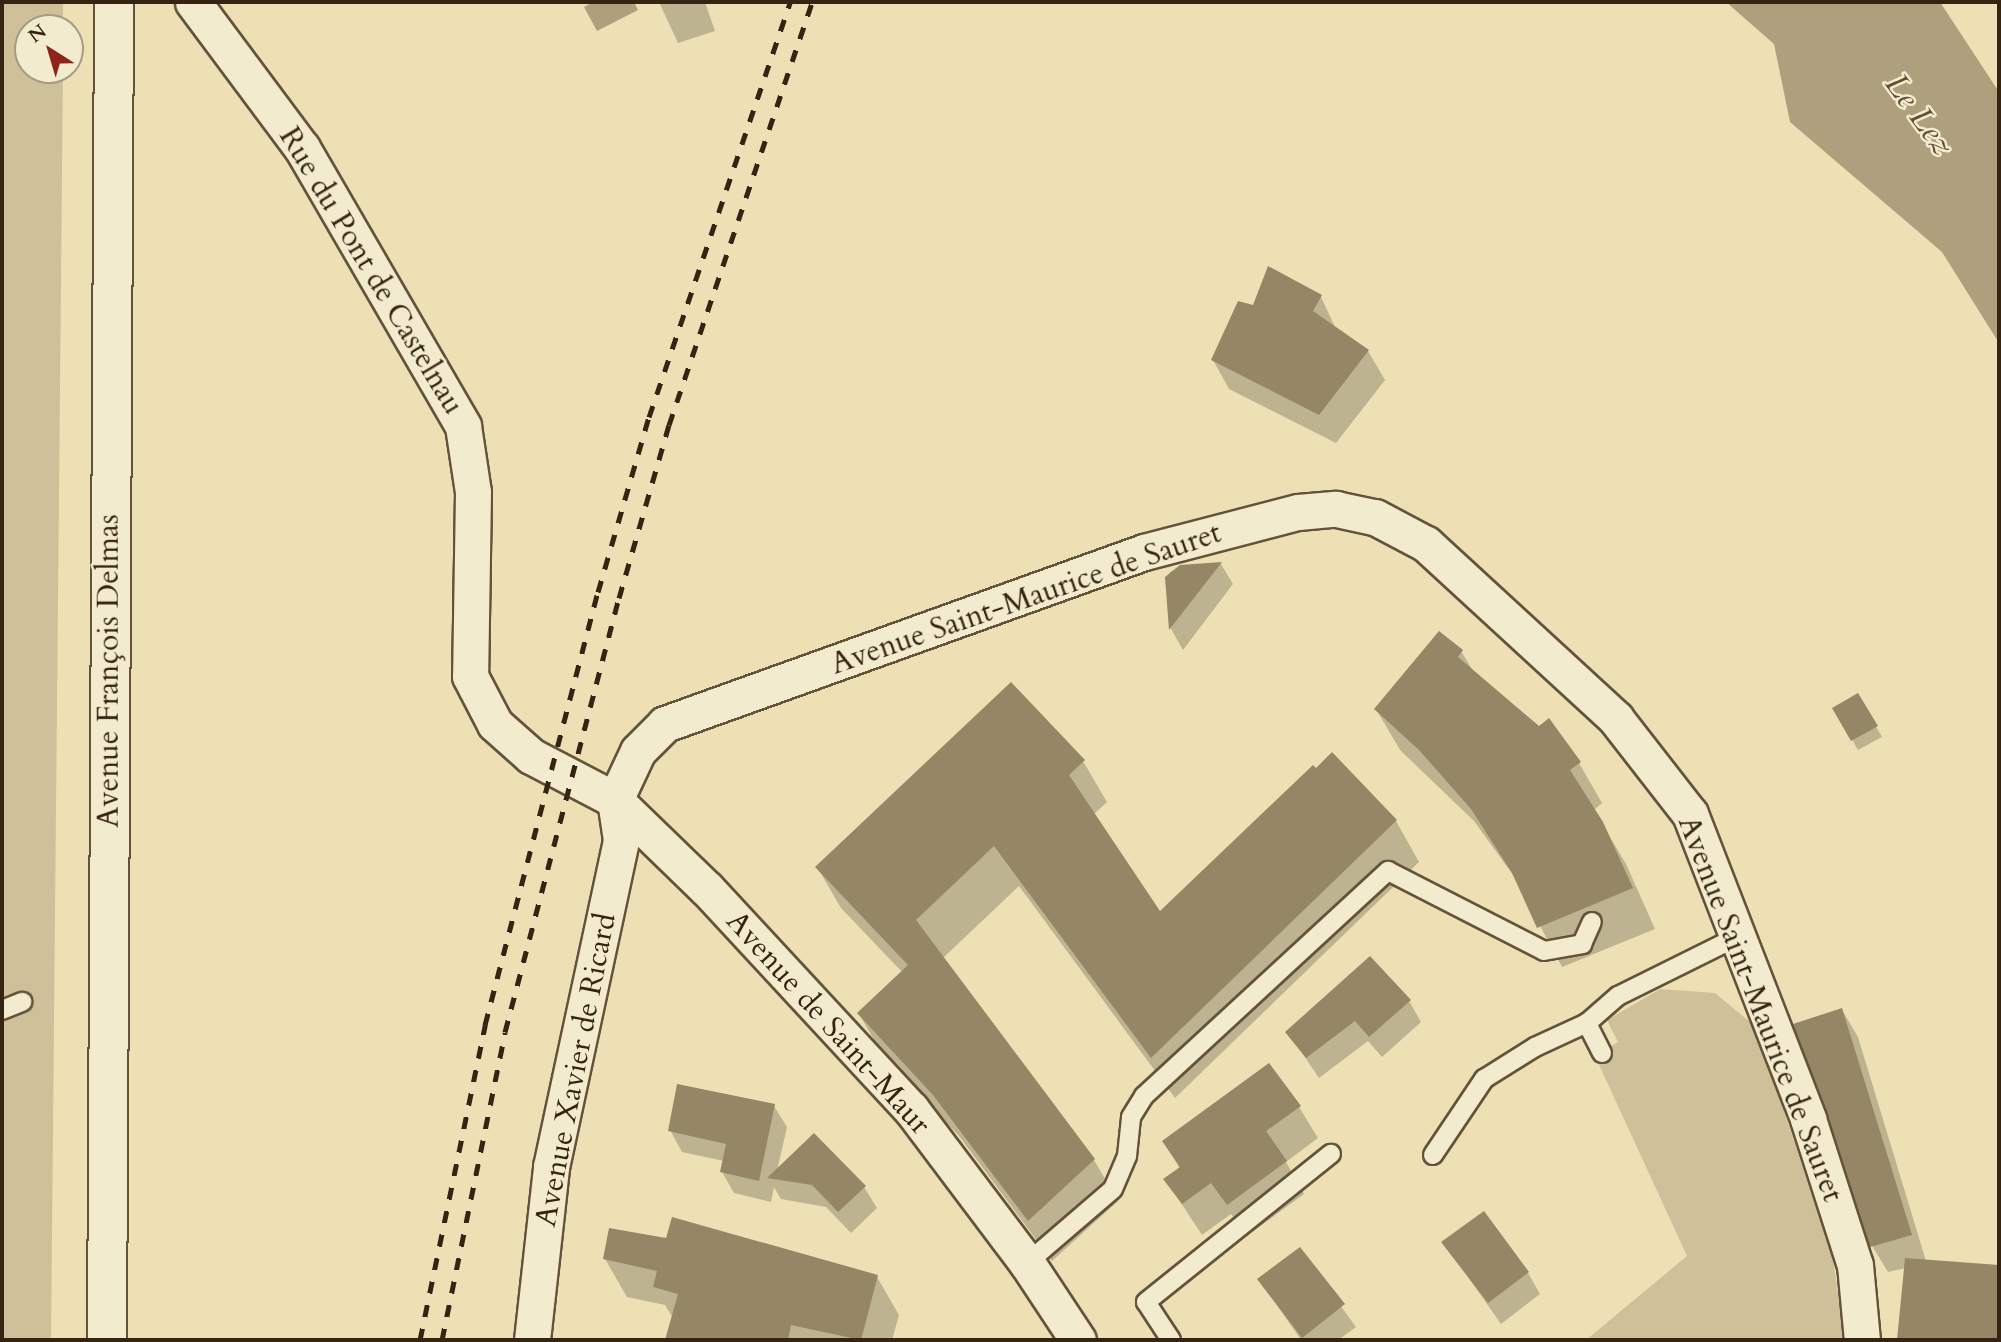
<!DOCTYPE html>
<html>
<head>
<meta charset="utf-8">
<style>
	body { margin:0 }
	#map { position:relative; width:2001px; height:1342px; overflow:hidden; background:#ede0b4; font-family:Cardo,serif }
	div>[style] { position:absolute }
	.green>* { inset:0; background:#cec098 }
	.water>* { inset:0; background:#afa07d }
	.shadow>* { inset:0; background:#0003 }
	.building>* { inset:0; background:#958666 }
	.roads { filter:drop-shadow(2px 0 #64533a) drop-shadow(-2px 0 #64533a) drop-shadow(0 2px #64533a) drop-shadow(0 -2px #64533a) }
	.lane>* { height:18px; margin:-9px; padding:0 9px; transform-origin:9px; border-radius:9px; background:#f3ebce }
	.street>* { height:35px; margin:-17.5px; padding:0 17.5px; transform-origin:17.5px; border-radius:17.5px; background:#f3ebce }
	.secondary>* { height:38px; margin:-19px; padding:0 19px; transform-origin:19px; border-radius:19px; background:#f3ebce }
	.rail>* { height:5px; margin-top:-2.5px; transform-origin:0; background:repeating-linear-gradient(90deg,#362412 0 12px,transparent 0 24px) }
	span { translate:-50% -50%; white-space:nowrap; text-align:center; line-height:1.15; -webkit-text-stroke:5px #f3ebce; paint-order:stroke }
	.street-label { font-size:30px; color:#362412 }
	.water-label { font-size:32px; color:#604f37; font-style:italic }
	.frame { position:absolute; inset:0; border:4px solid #362412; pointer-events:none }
	.north { position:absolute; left:14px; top:14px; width:70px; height:70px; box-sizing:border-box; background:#f3ebce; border:2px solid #a79b83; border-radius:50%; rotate:323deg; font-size:19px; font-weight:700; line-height:28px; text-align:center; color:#362412 }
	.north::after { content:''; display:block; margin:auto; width:24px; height:32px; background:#8f2418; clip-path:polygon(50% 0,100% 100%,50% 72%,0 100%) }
</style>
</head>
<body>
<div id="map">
	<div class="green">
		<div style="clip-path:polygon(2px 2px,63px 2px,63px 28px,28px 28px,28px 70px,63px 70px,51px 1340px,2px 1340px)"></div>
		<div style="clip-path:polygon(1660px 989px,1715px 993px,1756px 1027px,1833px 1258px,1844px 1340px,1586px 1340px,1687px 1256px,1595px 1056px,1618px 1042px,1607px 1020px)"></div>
	</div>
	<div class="water">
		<div style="clip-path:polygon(593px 2px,634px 2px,638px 10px,597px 31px,584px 7px)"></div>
		<div style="clip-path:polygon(1726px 2px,1940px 2px,1999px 92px,1999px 343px,1942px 252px,1790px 122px,1774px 44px)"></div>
	</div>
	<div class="shadow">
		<div style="clip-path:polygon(659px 2px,705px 2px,715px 31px,678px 43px)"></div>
		<div style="clip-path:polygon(1321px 297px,1336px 329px,1368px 351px,1385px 380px,1336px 443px,1229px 389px,1213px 360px,1254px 307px)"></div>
		<div style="clip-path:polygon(1221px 564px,1233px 584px,1183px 650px,1171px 629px,1167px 577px,1171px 571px)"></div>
		<div style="clip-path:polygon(1461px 651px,1475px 674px,1538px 728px,1548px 721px,1579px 763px,1602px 803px,1594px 810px,1626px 864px,1655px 929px,1562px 967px,1513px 875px,1474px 821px,1400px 750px,1376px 709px)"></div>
		<div style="clip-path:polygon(1858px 696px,1882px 737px,1858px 750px,1835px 709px)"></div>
		<div style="clip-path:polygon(1332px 755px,1396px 821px,1419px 862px,1175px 1098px,1019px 886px,943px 958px,1094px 1160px,1118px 1201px,1052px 1261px,959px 1136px,883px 1055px,859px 1014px,903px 973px,841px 908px,817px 867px,1083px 761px,1107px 802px,1093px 815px,1160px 914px)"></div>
		<div style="clip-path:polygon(1409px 1001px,1421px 1022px,1382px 1057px,1368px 1041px,1319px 1078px,1288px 1032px)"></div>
		<div style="clip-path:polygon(1842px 1010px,1858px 1037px,1926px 1261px,1999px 1267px,1999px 1340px,1899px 1340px,1906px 1268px,1888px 1272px,1871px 1244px)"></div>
		<div style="clip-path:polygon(774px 1106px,787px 1127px,777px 1171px,864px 1187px,877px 1208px,851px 1233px,826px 1207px,781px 1199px,774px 1187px,771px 1202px,734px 1193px,722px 1172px,724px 1161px,682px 1152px,670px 1130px)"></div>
		<div style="clip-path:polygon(1299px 1107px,1318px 1138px,1286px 1162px,1304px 1194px,1247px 1236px,1231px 1214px,1202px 1235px,1166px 1180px,1180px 1169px,1164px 1142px)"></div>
		<div style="clip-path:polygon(1444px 1243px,1528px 1273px,1540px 1294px,1501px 1324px)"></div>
		<div style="clip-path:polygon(1299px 1249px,1356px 1327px,1338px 1340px,1301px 1340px,1259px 1279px)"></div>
		<div style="clip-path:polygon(605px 1259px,877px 1277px,899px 1315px,892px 1340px,667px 1340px,673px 1318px,665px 1305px,627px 1297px)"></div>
	</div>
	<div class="building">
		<div style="clip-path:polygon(1268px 266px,1322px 295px,1313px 311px,1369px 350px,1319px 415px,1211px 360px,1238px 301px,1253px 305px)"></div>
		<div style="clip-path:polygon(1222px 562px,1169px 630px,1165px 577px,1180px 565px)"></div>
		<div style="clip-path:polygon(1439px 631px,1463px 650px,1458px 657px,1539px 726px,1549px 718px,1581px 762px,1570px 770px,1603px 822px,1633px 888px,1537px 928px,1512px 873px,1471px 809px,1419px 750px,1374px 709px)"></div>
		<div style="clip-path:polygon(1011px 682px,1085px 760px,1069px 775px,1160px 911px,1313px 765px,1316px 768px,1332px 752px,1397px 820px,1151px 1058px,994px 846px,916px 920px,1095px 1159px,1028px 1221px,933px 1095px,857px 1013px,908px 965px,815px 867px)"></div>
		<div style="clip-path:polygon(1858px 693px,1878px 726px,1851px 741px,1832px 708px)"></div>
		<div style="clip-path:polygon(1370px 956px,1411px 1000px,1369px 1037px,1355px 1021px,1306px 1058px,1285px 1032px)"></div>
		<div style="clip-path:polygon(1842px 1008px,1912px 1235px,1870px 1247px,1793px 1024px)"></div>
		<div style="clip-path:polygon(1269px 1063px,1301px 1106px,1266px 1131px,1287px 1161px,1227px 1205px,1211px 1183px,1182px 1204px,1163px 1179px,1180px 1167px,1162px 1141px)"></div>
		<div style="clip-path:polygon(677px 1084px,775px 1104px,759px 1181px,720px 1172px,726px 1144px,668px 1131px)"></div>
		<div style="clip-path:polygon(814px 1133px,866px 1186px,838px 1212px,812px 1185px,767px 1178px)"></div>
		<div style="clip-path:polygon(1484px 1211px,1529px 1272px,1488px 1303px,1441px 1242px)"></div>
		<div style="clip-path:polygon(672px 1217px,878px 1275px,861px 1340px,791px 1325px,788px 1340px,665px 1340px,678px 1294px,653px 1287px,657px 1271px,603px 1259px,609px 1228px,666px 1238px)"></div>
		<div style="clip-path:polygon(1300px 1247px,1345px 1304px,1302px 1338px,1257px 1279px)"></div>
		<div style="clip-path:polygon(1905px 1258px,1999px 1265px,1999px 1340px,1897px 1340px)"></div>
	</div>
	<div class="roads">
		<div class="lane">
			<div style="left:2px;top:1010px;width:22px;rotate:-22deg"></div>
			<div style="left:1602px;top:1053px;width:34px;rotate:-117deg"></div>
			<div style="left:1587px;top:1023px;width:41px;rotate:-41.1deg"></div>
			<div style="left:1618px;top:996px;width:135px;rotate:-26.4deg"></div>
			<div style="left:1433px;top:1155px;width:92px;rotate:-56.1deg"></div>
			<div style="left:1484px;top:1079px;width:60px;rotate:-32.1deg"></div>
			<div style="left:1535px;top:1047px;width:57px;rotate:-24.8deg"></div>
			<div style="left:1027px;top:1263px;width:113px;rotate:-40.7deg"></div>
			<div style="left:1113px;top:1189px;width:36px;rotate:-67deg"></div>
			<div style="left:1127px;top:1156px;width:39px;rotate:-84deg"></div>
			<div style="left:1131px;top:1117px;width:25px;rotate:-58deg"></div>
			<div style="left:1144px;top:1096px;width:332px;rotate:-42.7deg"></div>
			<div style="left:1388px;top:871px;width:175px;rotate:27.1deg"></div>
			<div style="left:1544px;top:951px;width:39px;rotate:-10deg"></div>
			<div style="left:1582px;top:944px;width:24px;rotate:-66deg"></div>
			<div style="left:1171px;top:1340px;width:45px;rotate:-123.3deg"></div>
			<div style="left:1146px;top:1302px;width:237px;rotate:-38.7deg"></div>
		</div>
		<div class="street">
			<div style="left:193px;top:2px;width:182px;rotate:53.3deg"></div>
			<div style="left:302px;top:148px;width:321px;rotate:59.9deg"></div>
			<div style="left:463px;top:426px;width:67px;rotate:81.4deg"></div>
			<div style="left:473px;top:492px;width:184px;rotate:90.9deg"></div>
			<div style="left:470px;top:676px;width:54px;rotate:62.5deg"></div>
			<div style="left:495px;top:724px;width:48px;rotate:41.6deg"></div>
			<div style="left:531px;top:756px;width:95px;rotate:27.6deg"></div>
			<div style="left:615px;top:800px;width:128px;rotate:44.1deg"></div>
			<div style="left:707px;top:889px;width:300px;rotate:47.2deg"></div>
			<div style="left:911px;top:1109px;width:193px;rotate:53deg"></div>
			<div style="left:1027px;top:1263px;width:92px;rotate:56.5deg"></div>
			<div style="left:615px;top:800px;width:54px;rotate:-64.9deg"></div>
			<div style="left:638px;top:751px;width:38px;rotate:-45deg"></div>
			<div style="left:665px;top:724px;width:509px;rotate:-19.75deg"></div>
			<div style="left:1144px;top:552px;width:159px;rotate:-14.6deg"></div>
			<div style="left:1298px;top:512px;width:38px;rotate:-5deg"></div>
			<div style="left:1336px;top:509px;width:40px;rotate:12deg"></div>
			<div style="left:1375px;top:517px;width:58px;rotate:27.9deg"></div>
			<div style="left:1426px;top:544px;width:258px;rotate:42.6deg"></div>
			<div style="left:1616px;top:719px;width:120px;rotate:52.1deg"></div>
			<div style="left:1690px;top:814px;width:327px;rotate:68.8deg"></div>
			<div style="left:1808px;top:1119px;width:153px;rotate:72.2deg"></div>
			<div style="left:1855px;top:1265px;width:75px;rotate:84.7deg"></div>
			<div style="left:532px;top:1340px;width:174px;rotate:-83.7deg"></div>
			<div style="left:551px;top:1167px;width:334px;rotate:-77.9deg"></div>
			<div style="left:621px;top:840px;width:40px;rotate:-98.5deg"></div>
		</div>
		<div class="secondary">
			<div style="left:107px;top:1340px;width:1338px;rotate:-89.7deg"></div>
		</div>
	</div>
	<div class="rail">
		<div style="left:420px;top:1340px;width:322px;rotate:-78.3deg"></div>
		<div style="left:485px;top:1025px;width:448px;rotate:-75.4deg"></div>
		<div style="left:598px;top:592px;width:182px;rotate:-73.8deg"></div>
		<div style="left:649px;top:417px;width:438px;rotate:-71.2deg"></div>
		<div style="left:442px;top:1340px;width:314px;rotate:-78.4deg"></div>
		<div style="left:505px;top:1032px;width:449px;rotate:-75.3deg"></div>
		<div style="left:619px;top:598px;width:180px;rotate:-73.9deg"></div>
		<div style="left:669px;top:425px;width:447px;rotate:-71.3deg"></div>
	</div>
	<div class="street-label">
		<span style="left:371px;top:271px;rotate:59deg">Rue du Pont de Castelnau</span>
		<span style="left:1026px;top:599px;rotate:-19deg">Avenue Saint-Maurice de Sauret</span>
		<span style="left:109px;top:671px;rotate:-90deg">Avenue François Delmas</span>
		<span style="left:1760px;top:1009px;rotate:69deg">Avenue Saint-Maurice de Sauret</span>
		<span style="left:828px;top:1023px;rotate:48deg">Avenue de Saint-Maur</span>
		<span style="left:576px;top:1070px;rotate:-79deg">Avenue Xavier de Ricard</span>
	</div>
	<div class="water-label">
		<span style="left:1919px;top:115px;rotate:54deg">Le Lez</span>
	</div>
	<div class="frame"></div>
	<div class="north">N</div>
</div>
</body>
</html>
